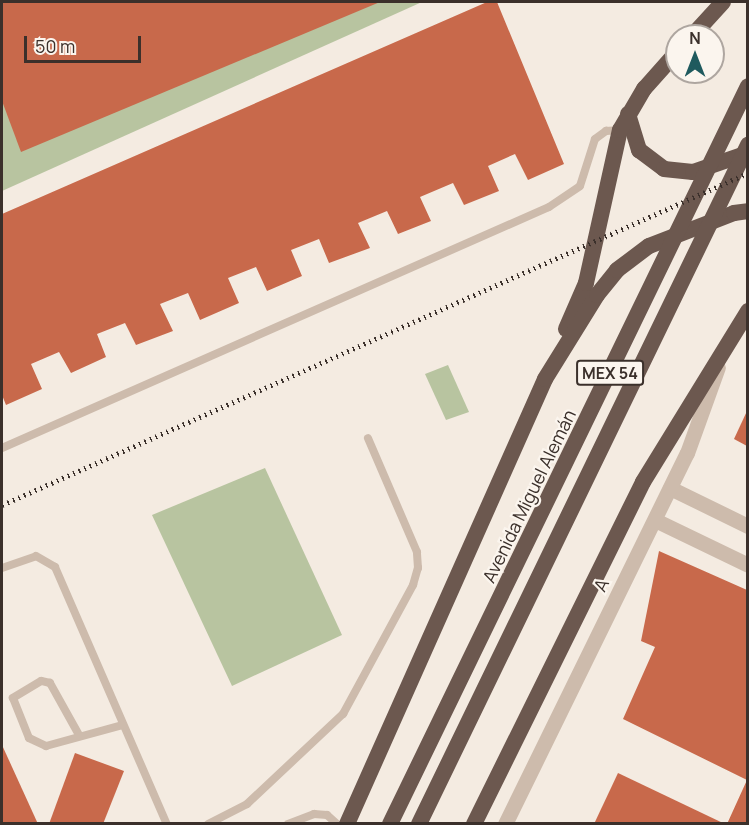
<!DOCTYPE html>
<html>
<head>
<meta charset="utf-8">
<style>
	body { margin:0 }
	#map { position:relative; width:749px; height:825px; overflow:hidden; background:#f4ebe1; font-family:Manrope,sans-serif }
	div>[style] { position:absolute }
	.green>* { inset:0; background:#b8c4a0 }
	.building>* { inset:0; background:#c8694b }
	.service>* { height:8px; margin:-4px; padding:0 4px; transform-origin:4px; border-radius:4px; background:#cdbbac }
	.minor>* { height:15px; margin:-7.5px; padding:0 7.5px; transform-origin:7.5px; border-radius:7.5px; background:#cdbbac }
	.trunk>* { height:16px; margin:-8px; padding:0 8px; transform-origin:8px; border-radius:8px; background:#6c584f }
	.rail>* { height:4.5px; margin-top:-2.25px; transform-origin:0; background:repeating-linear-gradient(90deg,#3b302b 0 1.5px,transparent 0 6px) }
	span { translate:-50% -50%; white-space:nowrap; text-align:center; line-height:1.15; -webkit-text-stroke:4.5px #fbf5ee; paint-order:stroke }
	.shield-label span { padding:2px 4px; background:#fbf5ee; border:2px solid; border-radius:4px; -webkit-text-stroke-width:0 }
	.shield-label { font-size:16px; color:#3b302b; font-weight:700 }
	.street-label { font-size:18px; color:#3b302b }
	.frame { position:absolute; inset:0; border:3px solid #3b302b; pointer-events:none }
	.north { position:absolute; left:665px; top:24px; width:60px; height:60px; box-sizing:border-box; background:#fbf5ee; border:2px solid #aea6a0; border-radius:50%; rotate:0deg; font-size:16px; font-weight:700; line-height:24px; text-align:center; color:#3b302b }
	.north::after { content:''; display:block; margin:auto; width:21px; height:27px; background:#1f5a5e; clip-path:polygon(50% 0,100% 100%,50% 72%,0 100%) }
	.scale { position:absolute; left:24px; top:36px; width:117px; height:27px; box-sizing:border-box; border:3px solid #3b302b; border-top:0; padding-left:8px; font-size:18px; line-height:21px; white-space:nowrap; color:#3b302b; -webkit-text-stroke:4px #fbf5ee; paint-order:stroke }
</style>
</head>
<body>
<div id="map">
	<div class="green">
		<div style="clip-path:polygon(2px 2px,422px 2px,2px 191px)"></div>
		<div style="clip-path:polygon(448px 365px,469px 412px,446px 420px,425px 374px)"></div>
		<div style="clip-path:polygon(265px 468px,342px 635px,232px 686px,152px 515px)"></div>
	</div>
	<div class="building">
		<div style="clip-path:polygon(2px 2px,380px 2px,21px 152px,2px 101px)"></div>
		<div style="clip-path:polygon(487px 2px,497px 2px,564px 164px,528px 180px,515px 154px,488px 166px,499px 191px,464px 205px,453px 183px,420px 197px,431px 221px,398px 234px,387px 211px,358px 223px,370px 248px,329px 263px,319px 239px,291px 250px,302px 276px,267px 291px,256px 267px,228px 278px,239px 303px,200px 320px,188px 293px,160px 304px,173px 331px,136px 345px,125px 323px,97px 334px,106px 357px,71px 373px,59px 352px,31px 364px,42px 389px,6px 405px,2px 395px,2px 214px)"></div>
		<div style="clip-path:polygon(747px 411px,747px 446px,734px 439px)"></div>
		<div style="clip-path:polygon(659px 551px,747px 590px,747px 824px,727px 824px,747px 780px,623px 719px,655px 647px,641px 641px)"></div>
		<div style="clip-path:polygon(2px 745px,38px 824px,2px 824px)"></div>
		<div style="clip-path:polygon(75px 753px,124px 771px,103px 824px,49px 824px)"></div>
		<div style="clip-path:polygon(618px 773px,725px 824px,594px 824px)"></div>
	</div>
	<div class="service">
		<div style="left:2px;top:448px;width:598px;rotate:-23.78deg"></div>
		<div style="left:549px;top:207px;width:37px;rotate:-34deg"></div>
		<div style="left:580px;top:186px;width:49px;rotate:-72.3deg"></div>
		<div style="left:595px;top:139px;width:14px;rotate:-36deg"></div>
		<div style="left:606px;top:131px;width:14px;rotate:-4deg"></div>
		<div style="left:2px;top:568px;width:36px;rotate:-19deg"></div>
		<div style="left:36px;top:556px;width:22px;rotate:30deg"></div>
		<div style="left:55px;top:567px;width:280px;rotate:66.5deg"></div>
		<div style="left:79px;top:735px;width:60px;rotate:-119.1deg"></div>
		<div style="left:50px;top:683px;width:9px;rotate:-167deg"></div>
		<div style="left:41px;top:681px;width:33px;rotate:149deg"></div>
		<div style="left:13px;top:698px;width:43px;rotate:68.2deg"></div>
		<div style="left:29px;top:738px;width:19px;rotate:25deg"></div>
		<div style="left:46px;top:746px;width:79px;rotate:-15.4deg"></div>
		<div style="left:208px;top:824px;width:44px;rotate:-27.1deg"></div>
		<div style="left:247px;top:804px;width:132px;rotate:-43.2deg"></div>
		<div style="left:343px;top:714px;width:147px;rotate:-61.5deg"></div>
		<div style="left:413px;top:585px;width:18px;rotate:-74deg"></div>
		<div style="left:418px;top:568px;width:16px;rotate:-94deg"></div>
		<div style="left:417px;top:552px;width:124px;rotate:-113.3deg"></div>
		<div style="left:288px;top:824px;width:28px;rotate:-21deg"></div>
		<div style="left:314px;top:814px;width:13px;rotate:4deg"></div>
		<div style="left:327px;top:815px;width:12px;rotate:42deg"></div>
	</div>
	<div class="minor">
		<div style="left:670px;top:488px;width:87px;rotate:26deg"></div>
		<div style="left:655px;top:520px;width:103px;rotate:25.8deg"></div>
		<div style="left:505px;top:824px;width:413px;rotate:-63.9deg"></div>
		<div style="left:687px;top:453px;width:91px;rotate:-70.2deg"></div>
	</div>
	<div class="trunk">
		<div style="left:692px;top:36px;width:46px;rotate:-47.6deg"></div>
		<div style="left:628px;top:114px;width:38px;rotate:73deg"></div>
		<div style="left:639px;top:150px;width:31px;rotate:37deg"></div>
		<div style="left:664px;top:169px;width:29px;rotate:6deg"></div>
		<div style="left:693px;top:172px;width:55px;rotate:-19.1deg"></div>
		<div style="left:566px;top:329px;width:50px;rotate:-66.5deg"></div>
		<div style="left:586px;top:283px;width:157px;rotate:-77.5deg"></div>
		<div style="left:620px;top:130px;width:48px;rotate:-59.7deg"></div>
		<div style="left:644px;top:89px;width:50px;rotate:-48.3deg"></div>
		<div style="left:347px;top:824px;width:487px;rotate:-66deg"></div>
		<div style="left:545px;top:379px;width:99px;rotate:-58.2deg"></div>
		<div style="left:597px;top:295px;width:32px;rotate:-51deg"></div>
		<div style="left:617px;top:270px;width:40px;rotate:-37deg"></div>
		<div style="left:649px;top:246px;width:91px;rotate:-21.2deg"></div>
		<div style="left:734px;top:213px;width:14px;rotate:-8deg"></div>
		<div style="left:390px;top:824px;width:820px;rotate:-64.12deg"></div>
		<div style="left:419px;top:824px;width:755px;rotate:-64.15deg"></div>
		<div style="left:474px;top:824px;width:381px;rotate:-63.7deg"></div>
		<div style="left:643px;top:482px;width:201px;rotate:-58.4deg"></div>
	</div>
	<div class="rail">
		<div style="left:2px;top:505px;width:817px;rotate:-23.99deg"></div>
	</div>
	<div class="shield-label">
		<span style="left:610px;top:373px">MEX 54</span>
	</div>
	<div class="street-label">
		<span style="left:529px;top:496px;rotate:-64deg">Avenida Miguel Alemán</span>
		<span style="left:601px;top:585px;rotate:-64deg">A</span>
	</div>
	<div class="frame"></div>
	<div class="north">N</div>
	<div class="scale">50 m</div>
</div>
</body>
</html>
